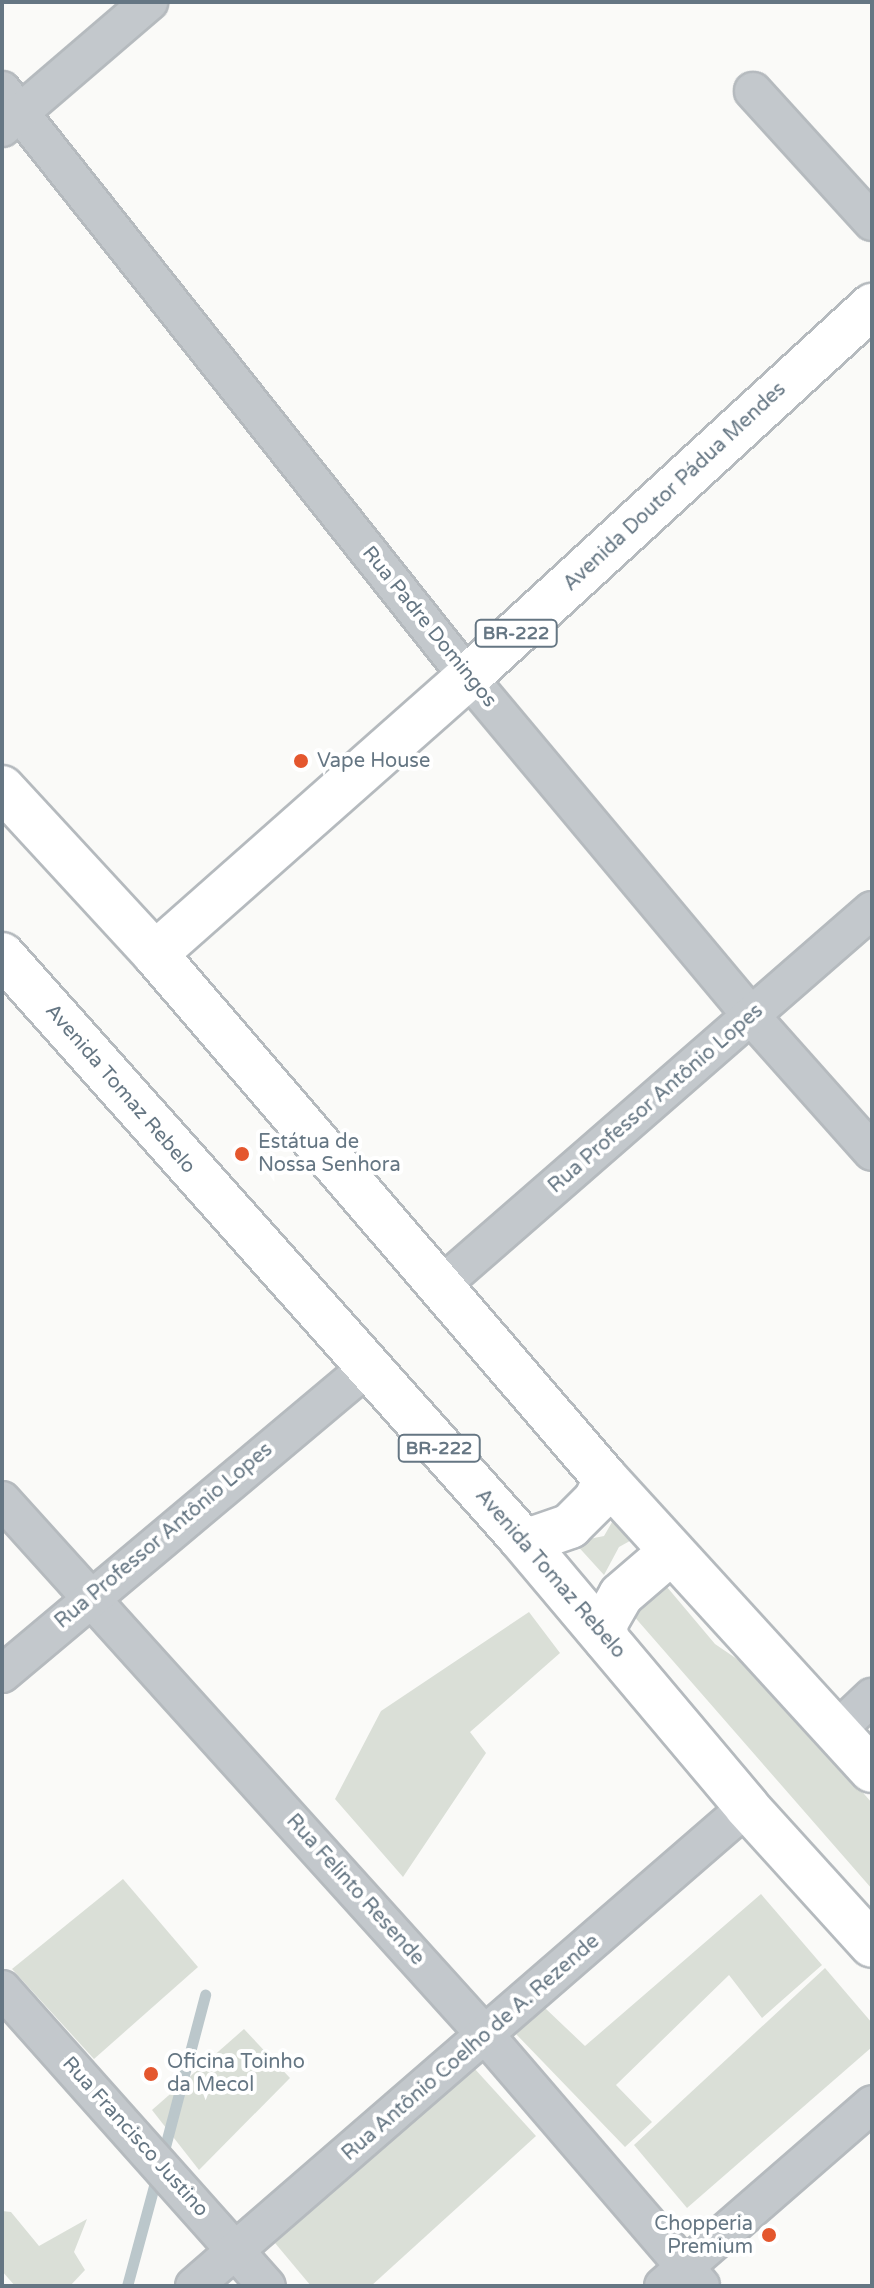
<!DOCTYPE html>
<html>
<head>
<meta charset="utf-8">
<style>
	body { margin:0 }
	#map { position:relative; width:874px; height:2288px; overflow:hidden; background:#fafaf8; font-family:"Varela Round",sans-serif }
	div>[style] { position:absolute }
	.green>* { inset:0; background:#dadfd7 }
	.stream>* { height:11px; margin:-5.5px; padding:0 5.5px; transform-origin:5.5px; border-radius:5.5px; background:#bbc7cb }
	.roads { filter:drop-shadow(2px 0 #b5babe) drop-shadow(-2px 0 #b5babe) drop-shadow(0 2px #b5babe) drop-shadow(0 -2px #b5babe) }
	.minor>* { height:36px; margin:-18px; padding:0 18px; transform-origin:18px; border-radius:18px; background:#c3c8cc }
	.major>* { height:44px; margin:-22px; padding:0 22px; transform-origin:22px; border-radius:22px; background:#fff }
	.dots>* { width:22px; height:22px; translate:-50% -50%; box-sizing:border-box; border:4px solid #fff; border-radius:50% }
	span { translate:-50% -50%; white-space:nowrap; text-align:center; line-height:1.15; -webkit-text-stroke:8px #fff; paint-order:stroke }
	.shield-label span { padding:2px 6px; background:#fff; border:2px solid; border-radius:6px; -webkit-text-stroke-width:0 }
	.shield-label { font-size:18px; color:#657683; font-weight:700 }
	.street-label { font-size:20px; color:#657683 }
	.poi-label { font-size:20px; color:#657683 }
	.left { translate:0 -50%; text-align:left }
	.right { translate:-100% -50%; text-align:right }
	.frame { position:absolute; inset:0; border:4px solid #657683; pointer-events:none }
</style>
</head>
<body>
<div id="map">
	<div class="green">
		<div style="clip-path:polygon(622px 1505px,646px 1532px,619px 1547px,604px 1575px,574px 1542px,604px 1536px)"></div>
		<div style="clip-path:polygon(667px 1587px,715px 1644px,759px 1674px,872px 1803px,872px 1889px,632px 1614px,642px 1590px)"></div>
		<div style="clip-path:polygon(529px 1612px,560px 1653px,470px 1732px,486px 1753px,403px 1877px,335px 1799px,381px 1711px)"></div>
		<div style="clip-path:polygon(123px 1879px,198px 1967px,94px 2059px,12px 1969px)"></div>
		<div style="clip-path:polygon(761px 1894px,822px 1965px,762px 2018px,729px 1975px,616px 2085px,652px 2122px,625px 2147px,516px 2034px,545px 2008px,585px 2046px)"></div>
		<div style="clip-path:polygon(825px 1968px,872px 2023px,872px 2047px,687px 2208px,634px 2145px)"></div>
		<div style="clip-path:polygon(244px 2029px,290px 2078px,199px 2170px,152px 2110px)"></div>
		<div style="clip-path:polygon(474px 2068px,536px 2136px,371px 2286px,311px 2286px,275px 2243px)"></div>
		<div style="clip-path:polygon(2px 2211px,11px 2212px,39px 2246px,87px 2219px,74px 2252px,85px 2270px,70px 2286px,15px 2286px,2px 2271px)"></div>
	</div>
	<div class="stream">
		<div style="left:162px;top:2158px;width:169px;rotate:-75.2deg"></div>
		<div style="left:127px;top:2286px;width:115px;rotate:-74.9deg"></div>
	</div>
	<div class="roads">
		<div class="minor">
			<div style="left:2px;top:90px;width:749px;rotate:51.56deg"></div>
			<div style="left:468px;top:677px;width:442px;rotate:50.1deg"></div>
			<div style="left:751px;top:1016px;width:182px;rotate:48.3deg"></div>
			<div style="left:753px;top:91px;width:177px;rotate:47.7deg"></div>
			<div style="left:2px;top:128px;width:194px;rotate:-40.6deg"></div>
			<div style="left:439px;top:1287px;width:574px;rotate:-41.05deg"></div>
			<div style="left:2px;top:1500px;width:724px;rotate:47.91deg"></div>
			<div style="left:487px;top:2037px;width:328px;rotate:49.3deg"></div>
			<div style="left:2px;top:1674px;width:474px;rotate:-40deg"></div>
			<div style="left:838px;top:1729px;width:47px;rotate:-43.3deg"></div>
			<div style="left:2px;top:1989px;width:398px;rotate:48.3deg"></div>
			<div style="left:194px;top:2286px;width:732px;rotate:-40.9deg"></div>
			<div style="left:663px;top:2286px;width:277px;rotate:-41deg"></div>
		</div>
		<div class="major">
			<div style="left:2px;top:788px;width:226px;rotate:47.3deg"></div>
			<div style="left:155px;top:954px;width:692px;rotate:49.34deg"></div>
			<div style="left:606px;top:1479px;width:394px;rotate:47.6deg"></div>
			<div style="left:155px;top:954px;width:418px;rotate:-41.5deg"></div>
			<div style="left:468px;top:677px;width:549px;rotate:-42.56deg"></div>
			<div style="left:2px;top:955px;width:779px;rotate:48.33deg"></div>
			<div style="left:520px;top:1537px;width:353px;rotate:49.9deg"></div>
			<div style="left:747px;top:1807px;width:186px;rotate:47.8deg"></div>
			<div style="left:520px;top:1537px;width:13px;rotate:9deg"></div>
			<div style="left:533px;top:1539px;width:39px;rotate:-19deg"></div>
			<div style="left:570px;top:1526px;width:37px;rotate:-45deg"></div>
			<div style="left:596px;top:1500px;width:23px;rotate:-65deg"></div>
			<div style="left:606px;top:1639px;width:16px;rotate:-94deg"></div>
			<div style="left:605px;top:1623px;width:32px;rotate:-60deg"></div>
			<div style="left:621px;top:1595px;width:66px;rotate:-40.7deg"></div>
		</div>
	</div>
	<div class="dots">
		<div style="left:301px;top:761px;background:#e4572e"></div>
		<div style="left:242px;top:1154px;background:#e4572e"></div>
		<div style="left:151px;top:2074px;background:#e4572e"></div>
		<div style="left:769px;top:2235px;background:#e4572e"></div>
	</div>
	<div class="shield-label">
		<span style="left:516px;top:633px">BR-222</span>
		<span style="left:439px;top:1448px">BR-222</span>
	</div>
	<div class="street-label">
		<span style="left:675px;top:487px;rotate:-43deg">Avenida Doutor Pádua Mendes</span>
		<span style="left:429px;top:627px;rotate:51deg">Rua Padre Domingos</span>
		<span style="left:120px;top:1089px;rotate:49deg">Avenida Tomaz Rebelo</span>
		<span style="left:656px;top:1099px;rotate:-41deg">Rua Professor Antônio Lopes</span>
		<span style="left:164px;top:1536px;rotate:-40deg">Rua Professor Antônio Lopes</span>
		<span style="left:550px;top:1574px;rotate:49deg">Avenida Tomaz Rebelo</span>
		<span style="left:355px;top:1890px;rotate:48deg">Rua Felinto Resende</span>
		<span style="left:471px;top:2048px;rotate:-41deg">Rua Antônio Coelho de A. Rezende</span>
		<span style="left:135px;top:2137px;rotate:48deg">Rua Francisco Justino</span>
	</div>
	<div class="poi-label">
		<span class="left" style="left:317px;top:761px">Vape House</span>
		<span class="left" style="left:258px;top:1154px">Estátua de<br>Nossa Senhora</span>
		<span class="left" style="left:167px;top:2074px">Oficina Toinho<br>da Mecol</span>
		<span class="right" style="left:753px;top:2236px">Chopperia<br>Premium</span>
	</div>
	<div class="frame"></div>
</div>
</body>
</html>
